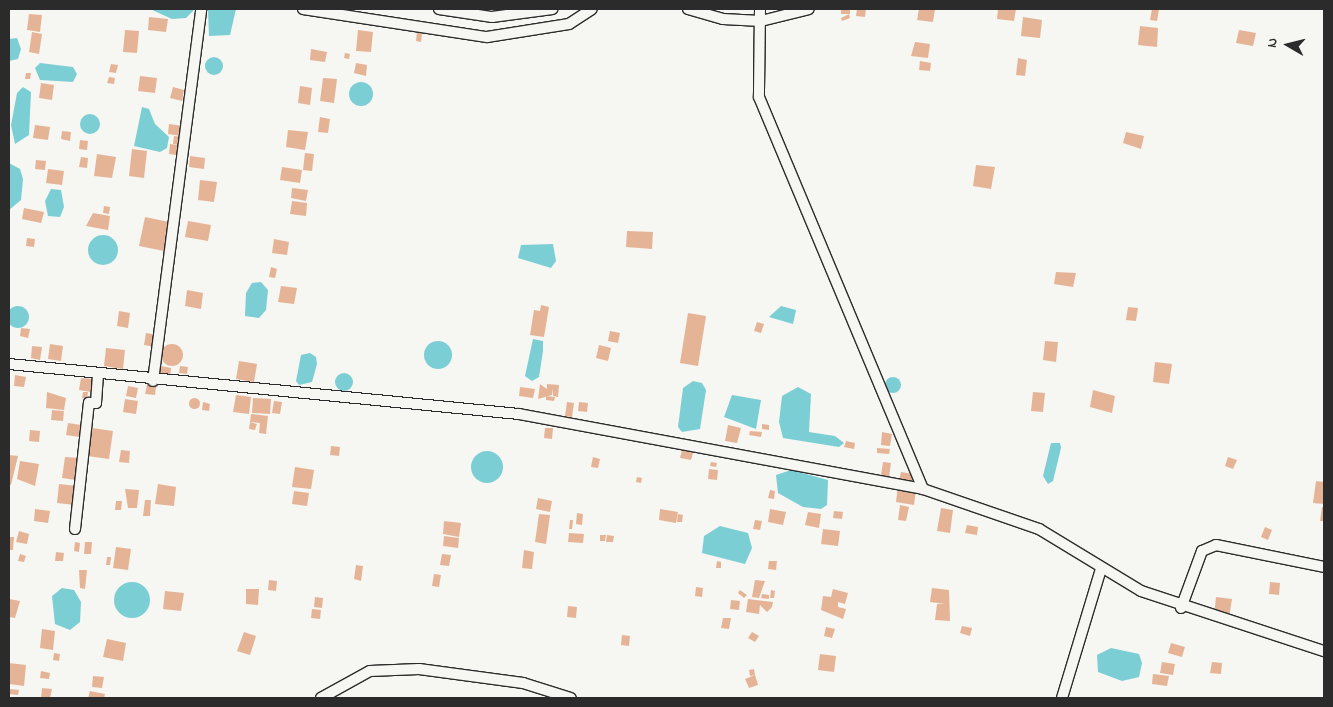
<!DOCTYPE html>
<html>
<head>
<meta charset="utf-8">
<style>
	body { margin:0 }
	#map { position:relative; width:1333px; height:707px; overflow:hidden; background:#f6f6f2; font-family:"Indie Flower",sans-serif }
	div>[style] { position:absolute }
	.water>* { inset:0; background:#7cced5 }
	.round { border-radius:50% }
	.building>* { inset:0; background:#e5b496 }
	.roads { filter:drop-shadow(1px 0 #2b2b2b) drop-shadow(-1px 0 #2b2b2b) drop-shadow(0 1px #2b2b2b) drop-shadow(0 -1px #2b2b2b) }
	.street>* { height:10px; margin:-5px; padding:0 5px; transform-origin:5px; border-radius:5px; background:#f6f6f2 }
	span { translate:-50% -50%; white-space:nowrap; text-align:center; line-height:1.15; -webkit-text-stroke:4px #f6f6f2; paint-order:stroke }
	.frame { position:absolute; inset:0; border:10px solid #2b2b2b; pointer-events:none }
	.north { position:absolute; left:1263px; top:20px; width:50px; height:50px; -webkit-text-stroke:4px #f6f6f2; paint-order:stroke; rotate:278deg; font-size:14px; font-weight:700; line-height:20px; text-align:center; color:#2b2b2b }
	.north::after { content:''; display:block; margin:auto; width:18px; height:22px; background:#2b2b2b; clip-path:polygon(50% 0,100% 100%,50% 72%,0 100%) }
</style>
</head>
<body>
<div id="map">
	<div class="water">
		<div style="clip-path:polygon(150px 9px,195px 9px,186px 18px,172px 19px)"></div>
		<div style="clip-path:polygon(208px 9px,236px 9px,230px 35px,209px 36px)"></div>
		<div style="clip-path:polygon(17px 38px,21px 49px,18px 59px,9px 61px,9px 39px)"></div>
		<div class="round" style="left:205px;top:57px;width:18px;height:18px"></div>
		<div style="clip-path:polygon(40px 63px,73px 67px,77px 74px,73px 82px,40px 80px,35px 68px)"></div>
		<div class="round" style="left:349px;top:82px;width:24px;height:24px"></div>
		<div style="clip-path:polygon(23px 87px,31px 92px,29px 135px,15px 144px,11px 125px,17px 93px)"></div>
		<div style="clip-path:polygon(142px 107px,149px 109px,155px 124px,169px 137px,167px 148px,160px 152px,134px 146px)"></div>
		<div class="round" style="left:80px;top:114px;width:20px;height:20px"></div>
		<div style="clip-path:polygon(9px 163px,20px 169px,23px 179px,21px 200px,9px 210px)"></div>
		<div style="clip-path:polygon(51px 189px,61px 190px,64px 207px,60px 217px,48px 216px,45px 201px)"></div>
		<div class="round" style="left:88px;top:235px;width:30px;height:30px"></div>
		<div style="clip-path:polygon(553px 244px,556px 261px,551px 268px,518px 258px,521px 245px)"></div>
		<div style="clip-path:polygon(261px 282px,268px 290px,266px 310px,259px 318px,245px 316px,246px 293px,252px 283px)"></div>
		<div class="round" style="left:7px;top:306px;width:22px;height:22px"></div>
		<div style="clip-path:polygon(781px 306px,796px 310px,793px 324px,769px 317px)"></div>
		<div style="clip-path:polygon(533px 339px,543px 341px,543px 351px,539px 377px,532px 381px,525px 376px)"></div>
		<div class="round" style="left:424px;top:341px;width:28px;height:28px"></div>
		<div style="clip-path:polygon(310px 353px,316px 357px,317px 364px,312px 382px,299px 385px,296px 381px,301px 355px)"></div>
		<div class="round" style="left:335px;top:373px;width:18px;height:18px"></div>
		<div class="round" style="left:885px;top:377px;width:16px;height:16px"></div>
		<div style="clip-path:polygon(693px 381px,702px 383px,706px 390px,700px 429px,682px 432px,678px 427px,683px 388px)"></div>
		<div style="clip-path:polygon(798px 387px,811px 394px,809px 432px,835px 436px,844px 443px,839px 447px,783px 438px,779px 422px,782px 396px)"></div>
		<div style="clip-path:polygon(732px 395px,761px 400px,756px 429px,724px 417px)"></div>
		<div style="clip-path:polygon(1051px 443px,1060px 443px,1061px 448px,1053px 481px,1048px 484px,1043px 476px)"></div>
		<div class="round" style="left:471px;top:451px;width:32px;height:32px"></div>
		<div style="clip-path:polygon(791px 470px,828px 480px,827px 505px,821px 509px,803px 507px,778px 493px,776px 475px)"></div>
		<div style="clip-path:polygon(720px 526px,748px 533px,752px 548px,745px 564px,702px 553px,704px 536px)"></div>
		<div class="round" style="left:114px;top:582px;width:36px;height:36px"></div>
		<div style="clip-path:polygon(62px 588px,74px 590px,81px 602px,80px 622px,70px 630px,55px 624px,52px 596px)"></div>
		<div style="clip-path:polygon(1111px 648px,1139px 654px,1142px 663px,1139px 677px,1122px 681px,1098px 672px,1097px 655px)"></div>
	</div>
	<div class="building">
		<div style="clip-path:polygon(841px 9px,850px 9px,850px 14px,841px 14px)"></div>
		<div style="clip-path:polygon(857px 9px,866px 9px,865px 17px,856px 16px)"></div>
		<div style="clip-path:polygon(919px 9px,935px 9px,933px 22px,917px 20px)"></div>
		<div style="clip-path:polygon(998px 9px,1016px 9px,1014px 21px,997px 19px)"></div>
		<div style="clip-path:polygon(1152px 9px,1159px 9px,1157px 21px,1150px 20px)"></div>
		<div style="clip-path:polygon(29px 14px,42px 15px,40px 32px,27px 30px)"></div>
		<div style="clip-path:polygon(849px 14px,850px 18px,842px 21px,841px 18px)"></div>
		<div style="clip-path:polygon(149px 17px,168px 19px,166px 32px,148px 30px)"></div>
		<div style="clip-path:polygon(1023px 17px,1042px 20px,1040px 38px,1021px 36px)"></div>
		<div style="clip-path:polygon(1140px 26px,1158px 28px,1157px 47px,1138px 45px)"></div>
		<div style="clip-path:polygon(125px 30px,139px 31px,137px 53px,123px 52px)"></div>
		<div style="clip-path:polygon(358px 30px,373px 32px,371px 52px,356px 51px)"></div>
		<div style="clip-path:polygon(1239px 30px,1256px 33px,1253px 46px,1236px 43px)"></div>
		<div style="clip-path:polygon(32px 32px,42px 34px,39px 54px,29px 52px)"></div>
		<div style="clip-path:polygon(417px 32px,422px 33px,421px 42px,416px 41px)"></div>
		<div style="clip-path:polygon(915px 42px,930px 44px,928px 58px,911px 56px)"></div>
		<div style="clip-path:polygon(311px 49px,327px 52px,325px 62px,310px 60px)"></div>
		<div style="clip-path:polygon(345px 53px,350px 54px,349px 59px,344px 58px)"></div>
		<div style="clip-path:polygon(1018px 58px,1027px 60px,1025px 76px,1016px 75px)"></div>
		<div style="clip-path:polygon(920px 61px,931px 63px,930px 71px,919px 70px)"></div>
		<div style="clip-path:polygon(356px 63px,367px 65px,366px 76px,354px 73px)"></div>
		<div style="clip-path:polygon(111px 64px,118px 65px,116px 73px,109px 72px)"></div>
		<div style="clip-path:polygon(26px 73px,31px 73px,30px 79px,25px 79px)"></div>
		<div style="clip-path:polygon(140px 76px,157px 78px,155px 93px,138px 91px)"></div>
		<div style="clip-path:polygon(109px 77px,115px 78px,114px 84px,107px 83px)"></div>
		<div style="clip-path:polygon(323px 78px,337px 79px,334px 103px,320px 101px)"></div>
		<div style="clip-path:polygon(41px 83px,54px 85px,52px 100px,39px 98px)"></div>
		<div style="clip-path:polygon(300px 86px,312px 88px,310px 105px,298px 103px)"></div>
		<div style="clip-path:polygon(173px 87px,184px 90px,182px 101px,170px 98px)"></div>
		<div style="clip-path:polygon(320px 117px,330px 119px,328px 133px,318px 132px)"></div>
		<div style="clip-path:polygon(169px 124px,184px 126px,182px 136px,168px 134px)"></div>
		<div style="clip-path:polygon(35px 125px,50px 127px,48px 140px,33px 138px)"></div>
		<div style="clip-path:polygon(288px 130px,308px 132px,305px 150px,286px 147px)"></div>
		<div style="clip-path:polygon(62px 131px,71px 132px,70px 141px,61px 139px)"></div>
		<div style="clip-path:polygon(1126px 132px,1144px 136px,1141px 149px,1123px 143px)"></div>
		<div style="clip-path:polygon(174px 136px,182px 137px,181px 145px,173px 144px)"></div>
		<div style="clip-path:polygon(80px 140px,88px 141px,87px 150px,79px 149px)"></div>
		<div style="clip-path:polygon(170px 144px,184px 146px,183px 156px,169px 154px)"></div>
		<div style="clip-path:polygon(132px 149px,147px 151px,144px 178px,129px 176px)"></div>
		<div style="clip-path:polygon(305px 153px,314px 154px,312px 171px,303px 170px)"></div>
		<div style="clip-path:polygon(97px 154px,116px 157px,112px 178px,94px 176px)"></div>
		<div style="clip-path:polygon(190px 156px,205px 158px,204px 169px,189px 167px)"></div>
		<div style="clip-path:polygon(81px 157px,88px 158px,87px 168px,79px 167px)"></div>
		<div style="clip-path:polygon(36px 160px,46px 161px,45px 170px,35px 169px)"></div>
		<div style="clip-path:polygon(976px 165px,995px 167px,991px 189px,973px 186px)"></div>
		<div style="clip-path:polygon(282px 167px,302px 170px,300px 183px,280px 180px)"></div>
		<div style="clip-path:polygon(48px 169px,64px 171px,62px 185px,46px 183px)"></div>
		<div style="clip-path:polygon(200px 180px,217px 182px,214px 202px,198px 200px)"></div>
		<div style="clip-path:polygon(292px 188px,308px 190px,306px 201px,291px 198px)"></div>
		<div style="clip-path:polygon(292px 201px,307px 203px,306px 216px,290px 214px)"></div>
		<div style="clip-path:polygon(104px 206px,110px 207px,109px 214px,103px 213px)"></div>
		<div style="clip-path:polygon(24px 208px,44px 212px,41px 223px,22px 219px)"></div>
		<div style="clip-path:polygon(93px 213px,110px 216px,108px 230px,86px 226px)"></div>
		<div style="clip-path:polygon(145px 217px,169px 222px,164px 251px,139px 246px)"></div>
		<div style="clip-path:polygon(188px 221px,211px 225px,208px 241px,185px 237px)"></div>
		<div style="clip-path:polygon(627px 231px,653px 232px,652px 249px,626px 247px)"></div>
		<div style="clip-path:polygon(27px 238px,35px 239px,34px 247px,26px 246px)"></div>
		<div style="clip-path:polygon(274px 239px,289px 242px,287px 255px,272px 253px)"></div>
		<div style="clip-path:polygon(271px 267px,277px 269px,275px 278px,269px 277px)"></div>
		<div style="clip-path:polygon(1056px 272px,1076px 273px,1073px 287px,1054px 284px)"></div>
		<div style="clip-path:polygon(281px 286px,297px 288px,294px 304px,278px 302px)"></div>
		<div style="clip-path:polygon(187px 290px,203px 293px,201px 309px,185px 306px)"></div>
		<div style="clip-path:polygon(541px 305px,549px 307px,544px 337px,530px 335px,534px 310px,540px 311px)"></div>
		<div style="clip-path:polygon(1128px 307px,1138px 308px,1136px 321px,1126px 320px)"></div>
		<div style="clip-path:polygon(119px 311px,130px 313px,128px 328px,117px 326px)"></div>
		<div style="clip-path:polygon(688px 313px,706px 316px,698px 366px,680px 363px)"></div>
		<div style="clip-path:polygon(757px 322px,764px 324px,761px 333px,754px 331px)"></div>
		<div style="clip-path:polygon(21px 328px,30px 329px,28px 338px,20px 336px)"></div>
		<div style="clip-path:polygon(610px 331px,620px 333px,618px 343px,608px 341px)"></div>
		<div style="clip-path:polygon(146px 333px,157px 335px,155px 347px,144px 345px)"></div>
		<div style="clip-path:polygon(1045px 341px,1058px 342px,1056px 362px,1043px 360px)"></div>
		<div style="clip-path:polygon(50px 344px,63px 346px,61px 361px,48px 359px)"></div>
		<div class="round" style="left:161px;top:344px;width:22px;height:22px"></div>
		<div style="clip-path:polygon(599px 345px,611px 348px,608px 361px,596px 358px)"></div>
		<div style="clip-path:polygon(32px 346px,42px 347px,40px 360px,31px 358px)"></div>
		<div style="clip-path:polygon(106px 348px,125px 350px,123px 369px,104px 366px)"></div>
		<div style="clip-path:polygon(239px 361px,257px 364px,254px 382px,236px 379px)"></div>
		<div style="clip-path:polygon(1155px 362px,1172px 364px,1169px 384px,1153px 382px)"></div>
		<div style="clip-path:polygon(161px 366px,171px 368px,170px 378px,159px 377px)"></div>
		<div style="clip-path:polygon(180px 366px,188px 367px,187px 374px,179px 373px)"></div>
		<div style="clip-path:polygon(15px 375px,26px 377px,24px 387px,14px 386px)"></div>
		<div style="clip-path:polygon(81px 378px,92px 379px,91px 392px,79px 390px)"></div>
		<div style="clip-path:polygon(540px 384px,547px 389px,547px 384px,559px 385px,558px 397px,553px 396px,553px 389px,552px 395px,538px 399px)"></div>
		<div style="clip-path:polygon(147px 385px,156px 386px,155px 395px,145px 394px)"></div>
		<div style="clip-path:polygon(128px 386px,138px 388px,136px 398px,126px 396px)"></div>
		<div style="clip-path:polygon(520px 387px,535px 389px,533px 398px,519px 396px)"></div>
		<div style="clip-path:polygon(1093px 390px,1115px 396px,1112px 413px,1090px 407px)"></div>
		<div style="clip-path:polygon(47px 392px,66px 398px,64px 410px,46px 408px)"></div>
		<div style="clip-path:polygon(83px 392px,88px 392px,87px 399px,82px 398px)"></div>
		<div style="clip-path:polygon(1033px 392px,1045px 393px,1043px 412px,1031px 411px)"></div>
		<div style="clip-path:polygon(236px 395px,251px 397px,249px 414px,233px 412px)"></div>
		<div style="clip-path:polygon(546px 396px,555px 397px,554px 401px,546px 400px)"></div>
		<div class="round" style="left:188.5px;top:397.5px;width:11px;height:11px"></div>
		<div style="clip-path:polygon(253px 398px,271px 399px,270px 414px,252px 413px)"></div>
		<div style="clip-path:polygon(125px 399px,138px 401px,136px 414px,123px 412px)"></div>
		<div style="clip-path:polygon(274px 401px,282px 402px,280px 414px,272px 413px)"></div>
		<div style="clip-path:polygon(203px 402px,210px 404px,209px 411px,202px 410px)"></div>
		<div style="clip-path:polygon(567px 402px,574px 403px,572px 417px,565px 416px)"></div>
		<div style="clip-path:polygon(579px 402px,588px 403px,587px 412px,578px 411px)"></div>
		<div style="clip-path:polygon(52px 410px,64px 411px,63px 421px,51px 420px)"></div>
		<div style="clip-path:polygon(251px 414px,268px 416px,266px 434px,259px 433px,260px 423px,250px 422px)"></div>
		<div style="clip-path:polygon(250px 422px,257px 424px,255px 430px,249px 429px)"></div>
		<div style="clip-path:polygon(68px 423px,81px 425px,79px 437px,66px 435px)"></div>
		<div style="clip-path:polygon(762px 424px,769px 425px,769px 430px,762px 429px)"></div>
		<div style="clip-path:polygon(728px 425px,741px 428px,737px 443px,725px 441px)"></div>
		<div style="clip-path:polygon(92px 428px,113px 431px,109px 459px,87px 456px)"></div>
		<div style="clip-path:polygon(545px 428px,553px 428px,552px 439px,544px 438px)"></div>
		<div style="clip-path:polygon(30px 430px,40px 431px,39px 442px,29px 441px)"></div>
		<div style="clip-path:polygon(750px 431px,762px 432px,761px 437px,749px 435px)"></div>
		<div style="clip-path:polygon(882px 432px,892px 434px,890px 446px,881px 445px)"></div>
		<div style="clip-path:polygon(846px 441px,855px 443px,854px 449px,844px 447px)"></div>
		<div style="clip-path:polygon(331px 446px,340px 447px,339px 456px,330px 455px)"></div>
		<div style="clip-path:polygon(683px 446px,694px 449px,691px 460px,680px 458px)"></div>
		<div style="clip-path:polygon(877px 448px,890px 449px,889px 454px,877px 453px)"></div>
		<div style="clip-path:polygon(121px 450px,130px 451px,129px 463px,119px 462px)"></div>
		<div style="clip-path:polygon(9px 455px,18px 456px,11px 485px,9px 484px)"></div>
		<div style="clip-path:polygon(65px 457px,80px 458px,76px 480px,62px 478px)"></div>
		<div style="clip-path:polygon(593px 457px,600px 459px,598px 468px,591px 467px)"></div>
		<div style="clip-path:polygon(1228px 457px,1237px 460px,1233px 469px,1225px 466px)"></div>
		<div style="clip-path:polygon(20px 461px,39px 464px,35px 486px,17px 479px)"></div>
		<div style="clip-path:polygon(711px 462px,717px 463px,716px 467px,710px 466px)"></div>
		<div style="clip-path:polygon(883px 462px,891px 463px,889px 477px,881px 475px)"></div>
		<div style="clip-path:polygon(295px 467px,314px 470px,311px 489px,292px 487px)"></div>
		<div style="clip-path:polygon(709px 469px,718px 470px,717px 480px,708px 479px)"></div>
		<div style="clip-path:polygon(901px 472px,913px 474px,912px 483px,899px 481px)"></div>
		<div style="clip-path:polygon(637px 477px,642px 478px,641px 483px,636px 482px)"></div>
		<div style="clip-path:polygon(1316px 481px,1324px 482px,1324px 504px,1313px 503px)"></div>
		<div style="clip-path:polygon(59px 484px,77px 486px,75px 505px,57px 503px)"></div>
		<div style="clip-path:polygon(158px 484px,176px 487px,174px 506px,155px 504px)"></div>
		<div style="clip-path:polygon(898px 486px,916px 489px,914px 505px,896px 502px)"></div>
		<div style="clip-path:polygon(125px 489px,139px 490px,137px 508px,128px 508px)"></div>
		<div style="clip-path:polygon(770px 490px,775px 491px,774px 499px,768px 498px)"></div>
		<div style="clip-path:polygon(294px 491px,309px 493px,307px 506px,292px 504px)"></div>
		<div style="clip-path:polygon(538px 498px,552px 501px,550px 512px,536px 509px)"></div>
		<div style="clip-path:polygon(145px 500px,151px 500px,150px 516px,143px 516px)"></div>
		<div style="clip-path:polygon(116px 501px,122px 501px,121px 510px,115px 510px)"></div>
		<div style="clip-path:polygon(900px 505px,909px 507px,906px 521px,898px 520px)"></div>
		<div style="clip-path:polygon(1322px 507px,1324px 507px,1324px 521px,1320px 521px)"></div>
		<div style="clip-path:polygon(941px 508px,953px 510px,950px 533px,937px 531px)"></div>
		<div style="clip-path:polygon(35px 509px,50px 511px,48px 523px,34px 521px)"></div>
		<div style="clip-path:polygon(660px 509px,678px 512px,676px 523px,659px 520px)"></div>
		<div style="clip-path:polygon(770px 509px,786px 512px,783px 525px,768px 522px)"></div>
		<div style="clip-path:polygon(834px 511px,843px 512px,842px 519px,833px 518px)"></div>
		<div style="clip-path:polygon(808px 512px,821px 514px,819px 528px,805px 525px)"></div>
		<div style="clip-path:polygon(577px 513px,583px 514px,582px 525px,576px 524px)"></div>
		<div style="clip-path:polygon(539px 514px,550px 515px,546px 544px,535px 542px)"></div>
		<div style="clip-path:polygon(678px 514px,683px 515px,682px 522px,677px 522px)"></div>
		<div style="clip-path:polygon(570px 520px,573px 520px,572px 529px,569px 529px)"></div>
		<div style="clip-path:polygon(755px 520px,762px 521px,760px 530px,753px 529px)"></div>
		<div style="clip-path:polygon(444px 521px,461px 523px,459px 537px,443px 534px)"></div>
		<div style="clip-path:polygon(967px 525px,978px 527px,977px 535px,965px 533px)"></div>
		<div style="clip-path:polygon(1265px 527px,1272px 530px,1268px 540px,1261px 537px)"></div>
		<div style="clip-path:polygon(823px 529px,840px 531px,838px 546px,821px 544px)"></div>
		<div style="clip-path:polygon(19px 531px,29px 534px,27px 544px,16px 542px)"></div>
		<div style="clip-path:polygon(569px 533px,584px 534px,583px 543px,568px 542px)"></div>
		<div style="clip-path:polygon(600px 535px,606px 535px,605px 541px,600px 541px)"></div>
		<div style="clip-path:polygon(607px 535px,614px 536px,613px 542px,606px 542px)"></div>
		<div style="clip-path:polygon(444px 536px,459px 538px,458px 548px,443px 546px)"></div>
		<div style="clip-path:polygon(9px 537px,14px 537px,13px 550px,9px 550px)"></div>
		<div style="clip-path:polygon(75px 542px,80px 543px,79px 552px,74px 551px)"></div>
		<div style="clip-path:polygon(85px 542px,92px 542px,91px 554px,84px 554px)"></div>
		<div style="clip-path:polygon(116px 547px,131px 549px,128px 570px,113px 568px)"></div>
		<div style="clip-path:polygon(524px 550px,534px 552px,532px 569px,522px 568px)"></div>
		<div style="clip-path:polygon(56px 552px,64px 553px,63px 561px,55px 561px)"></div>
		<div style="clip-path:polygon(20px 554px,26px 556px,24px 562px,18px 561px)"></div>
		<div style="clip-path:polygon(442px 554px,451px 555px,449px 566px,440px 565px)"></div>
		<div style="clip-path:polygon(107px 557px,111px 557px,110px 565px,106px 565px)"></div>
		<div style="clip-path:polygon(717px 561px,721px 562px,721px 568px,716px 568px)"></div>
		<div style="clip-path:polygon(769px 561px,777px 561px,776px 570px,768px 569px)"></div>
		<div style="clip-path:polygon(356px 565px,363px 566px,361px 581px,354px 579px)"></div>
		<div style="clip-path:polygon(79px 570px,87px 570px,85px 589px,80px 588px)"></div>
		<div style="clip-path:polygon(434px 574px,441px 575px,439px 587px,432px 586px)"></div>
		<div style="clip-path:polygon(269px 580px,277px 581px,276px 591px,268px 590px)"></div>
		<div style="clip-path:polygon(755px 580px,765px 581px,759px 598px,752px 597px)"></div>
		<div style="clip-path:polygon(1270px 582px,1280px 583px,1279px 595px,1269px 594px)"></div>
		<div style="clip-path:polygon(696px 587px,703px 588px,702px 597px,695px 596px)"></div>
		<div style="clip-path:polygon(932px 588px,949px 590px,950px 621px,935px 620px,937px 604px,945px 604px,930px 602px)"></div>
		<div style="clip-path:polygon(246px 589px,259px 589px,258px 605px,246px 604px)"></div>
		<div style="clip-path:polygon(833px 589px,848px 593px,845px 604px,838px 602px,838px 607px,846px 609px,843px 619px,821px 610px,823px 596px,831px 597px)"></div>
		<div style="clip-path:polygon(740px 590px,747px 595px,744px 598px,738px 593px)"></div>
		<div style="clip-path:polygon(771px 590px,775px 591px,774px 598px,770px 598px)"></div>
		<div style="clip-path:polygon(165px 591px,184px 593px,181px 611px,163px 609px)"></div>
		<div style="clip-path:polygon(762px 594px,769px 595px,769px 599px,761px 598px)"></div>
		<div style="clip-path:polygon(315px 597px,323px 598px,322px 608px,314px 607px)"></div>
		<div style="clip-path:polygon(1216px 597px,1232px 599px,1229px 618px,1214px 616px)"></div>
		<div style="clip-path:polygon(9px 599px,20px 601px,15px 618px,9px 617px)"></div>
		<div style="clip-path:polygon(748px 599px,773px 602px,772px 607px,767px 612px,760px 605px,759px 614px,746px 612px)"></div>
		<div style="clip-path:polygon(731px 600px,740px 601px,739px 610px,730px 609px)"></div>
		<div style="clip-path:polygon(568px 606px,577px 607px,576px 618px,567px 617px)"></div>
		<div style="clip-path:polygon(312px 609px,321px 610px,320px 619px,311px 618px)"></div>
		<div style="clip-path:polygon(723px 618px,731px 618px,729px 629px,721px 628px)"></div>
		<div style="clip-path:polygon(962px 626px,972px 628px,970px 636px,960px 633px)"></div>
		<div style="clip-path:polygon(826px 627px,835px 629px,832px 638px,824px 636px)"></div>
		<div style="clip-path:polygon(42px 629px,55px 631px,53px 650px,40px 648px)"></div>
		<div style="clip-path:polygon(244px 632px,256px 636px,250px 655px,237px 651px)"></div>
		<div style="clip-path:polygon(752px 632px,759px 636px,755px 642px,748px 638px)"></div>
		<div style="clip-path:polygon(622px 635px,630px 636px,629px 646px,621px 645px)"></div>
		<div style="clip-path:polygon(107px 639px,126px 643px,123px 661px,103px 657px)"></div>
		<div style="clip-path:polygon(1171px 643px,1185px 647px,1182px 657px,1168px 653px)"></div>
		<div style="clip-path:polygon(54px 653px,60px 654px,59px 661px,53px 660px)"></div>
		<div style="clip-path:polygon(820px 654px,836px 656px,834px 672px,818px 670px)"></div>
		<div style="clip-path:polygon(1162px 662px,1175px 664px,1173px 675px,1160px 673px)"></div>
		<div style="clip-path:polygon(1212px 662px,1222px 663px,1221px 674px,1210px 673px)"></div>
		<div style="clip-path:polygon(9px 663px,26px 665px,24px 686px,9px 684px)"></div>
		<div style="clip-path:polygon(754px 669px,755px 675px,750px 676px,749px 670px)"></div>
		<div style="clip-path:polygon(41px 671px,50px 673px,49px 679px,40px 678px)"></div>
		<div style="clip-path:polygon(1153px 674px,1169px 676px,1167px 686px,1152px 684px)"></div>
		<div style="clip-path:polygon(755px 675px,758px 685px,749px 688px,745px 679px)"></div>
		<div style="clip-path:polygon(93px 676px,104px 677px,102px 688px,92px 687px)"></div>
		<div style="clip-path:polygon(42px 688px,52px 689px,50px 698px,41px 698px)"></div>
		<div style="clip-path:polygon(9px 689px,19px 690px,18px 695px,9px 694px)"></div>
		<div style="clip-path:polygon(90px 691px,105px 694px,104px 698px,88px 698px)"></div>
	</div>
	<div class="roads">
		<div class="street">
			<div style="left:303px;top:9px;width:186px;rotate:8.7deg"></div>
			<div style="left:487px;top:37px;width:83px;rotate:-9deg"></div>
			<div style="left:569px;top:24px;width:27px;rotate:-33deg"></div>
			<div style="left:439px;top:9px;width:54px;rotate:8.6deg"></div>
			<div style="left:492px;top:17px;width:61px;rotate:-7.6deg"></div>
			<div style="left:688px;top:9px;width:36px;rotate:16deg"></div>
			<div style="left:723px;top:19px;width:38px;rotate:3deg"></div>
			<div style="left:761px;top:21px;width:49px;rotate:-14deg"></div>
			<div style="left:760px;top:9px;width:88px;rotate:90.7deg"></div>
			<div style="left:759px;top:97px;width:425px;rotate:67.3deg"></div>
			<div style="left:9px;top:364px;width:512px;rotate:5.6deg"></div>
			<div style="left:519px;top:414px;width:411px;rotate:10.5deg"></div>
			<div style="left:923px;top:489px;width:123px;rotate:19deg"></div>
			<div style="left:1039px;top:529px;width:119px;rotate:31.3deg"></div>
			<div style="left:1141px;top:591px;width:193px;rotate:18.2deg"></div>
			<div style="left:153px;top:381px;width:375px;rotate:-82.6deg"></div>
			<div style="left:75px;top:529px;width:127px;rotate:-83.7deg"></div>
			<div style="left:89px;top:403px;width:7px"></div>
			<div style="left:96px;top:403px;width:29px;rotate:-86deg"></div>
			<div style="left:1181px;top:608px;width:61px;rotate:-69.8deg"></div>
			<div style="left:1202px;top:551px;width:15px;rotate:-23deg"></div>
			<div style="left:1216px;top:545px;width:110px;rotate:11.5deg"></div>
			<div style="left:321px;top:698px;width:56px;rotate:-28.9deg"></div>
			<div style="left:370px;top:671px;width:49px;rotate:-2.3deg"></div>
			<div style="left:419px;top:669px;width:105px;rotate:7.7deg"></div>
			<div style="left:523px;top:683px;width:50px;rotate:17.4deg"></div>
			<div style="left:1062px;top:698px;width:135px;rotate:-73.2deg"></div>
		</div>
	</div>
	<div class="frame"></div>
	<div class="north">N</div>
</div>
</body>
</html>
